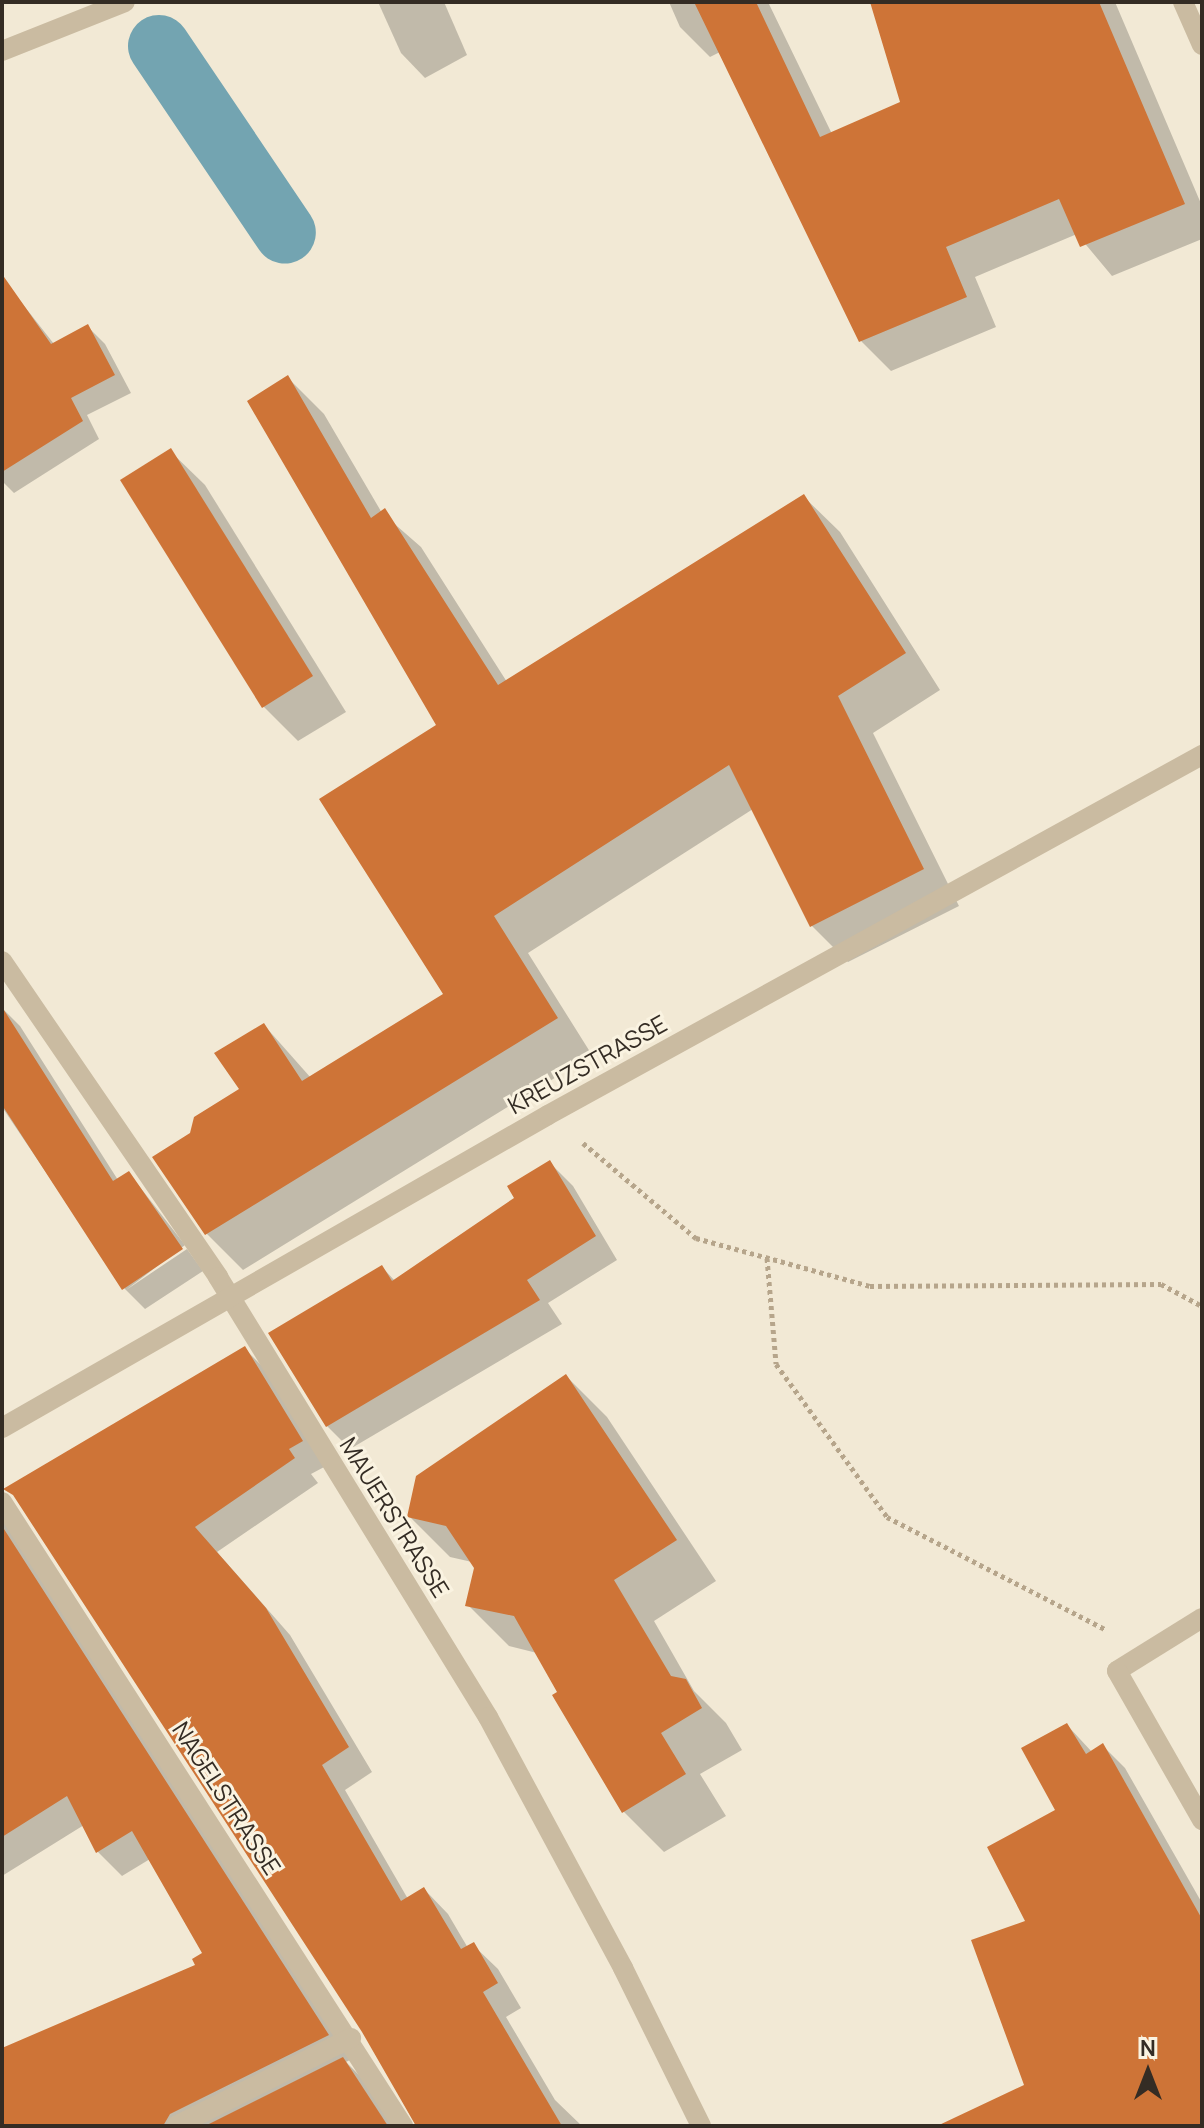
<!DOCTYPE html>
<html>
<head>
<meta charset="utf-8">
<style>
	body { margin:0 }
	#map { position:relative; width:1204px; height:2128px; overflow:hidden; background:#f2e9d5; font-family:Manrope,sans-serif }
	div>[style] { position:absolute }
	.shadow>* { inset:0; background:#0003 }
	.canal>* { height:62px; margin:-31px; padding:0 31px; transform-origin:31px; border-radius:31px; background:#73a4b1 }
	.building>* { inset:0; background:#ce7437 }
	.path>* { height:5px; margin-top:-2.5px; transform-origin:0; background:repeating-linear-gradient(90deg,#b6a58b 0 4px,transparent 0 8px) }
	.minor>* { height:20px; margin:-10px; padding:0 10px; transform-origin:10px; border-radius:10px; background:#cabba1 }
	span { translate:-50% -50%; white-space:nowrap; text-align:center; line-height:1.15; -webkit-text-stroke:6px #faf3e1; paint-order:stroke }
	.street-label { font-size:24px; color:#342c24 }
	.frame { position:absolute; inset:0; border:4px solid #342c24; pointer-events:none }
	.north { position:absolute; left:1108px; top:2032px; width:80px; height:80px; -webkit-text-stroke:6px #faf3e1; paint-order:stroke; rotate:0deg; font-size:22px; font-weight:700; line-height:32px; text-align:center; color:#342c24 }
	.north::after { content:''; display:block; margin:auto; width:28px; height:36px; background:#342c24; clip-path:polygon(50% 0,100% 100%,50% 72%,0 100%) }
</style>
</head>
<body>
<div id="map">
	<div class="shadow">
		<div style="clip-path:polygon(378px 2px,444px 2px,467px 55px,425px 78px,401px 53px)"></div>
		<div style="clip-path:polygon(669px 2px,768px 2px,832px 134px,902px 103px,872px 2px,1115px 2px,1202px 206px,1202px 239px,1112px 276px,1077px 234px,975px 277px,996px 327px,891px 371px,861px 341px,720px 52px,710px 57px,680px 27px)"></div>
		<div style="clip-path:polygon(14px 293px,54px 344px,88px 327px,105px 344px,131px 393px,87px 415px,99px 439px,14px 493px,2px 481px,2px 301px)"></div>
		<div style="clip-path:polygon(288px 378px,324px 414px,382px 513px,421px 547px,507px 682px,803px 496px,840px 532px,940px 690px,873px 733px,959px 906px,848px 962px,811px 925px,753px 809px,528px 953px,592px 1055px,243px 1270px,207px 1234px,154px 1157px,192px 1134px,242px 1089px,264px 1025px,311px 1078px,445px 995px,439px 726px)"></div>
		<div style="clip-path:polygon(170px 451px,205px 485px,346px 712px,298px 741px,264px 707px,123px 480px)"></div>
		<div style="clip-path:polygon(2px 1008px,20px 1026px,118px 1180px,129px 1173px,185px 1245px,126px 1290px,187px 1249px,203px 1271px,145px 1309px,124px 1288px,2px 1107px)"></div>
		<div style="clip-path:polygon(550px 1163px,573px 1186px,617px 1260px,548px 1303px,562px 1324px,350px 1449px,327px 1426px,382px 1267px,395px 1281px,517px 1198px)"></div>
		<div style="clip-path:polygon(245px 1349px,269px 1373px,326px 1466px,311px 1474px,318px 1483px,217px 1552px,290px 1635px,372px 1772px,345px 1790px,408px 1899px,424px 1889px,448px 1914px,468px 1948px,473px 1945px,498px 1969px,521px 2008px,506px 2017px,555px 2100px,582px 2126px,416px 2126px,364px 2030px,13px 1493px)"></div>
		<div style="clip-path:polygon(566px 1376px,607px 1417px,716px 1581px,654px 1621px,694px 1691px,726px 1723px,742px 1750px,700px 1774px,726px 1816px,664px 1852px,623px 1811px,537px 1653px,509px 1646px,468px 1605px,476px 1568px,472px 1562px,450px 1557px,409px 1516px)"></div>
		<div style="clip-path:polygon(2px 1518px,352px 2059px,346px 2062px,367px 2083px,394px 2126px,2px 2126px,2px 2049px,198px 1966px,205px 1954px,150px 1859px,122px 1876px,98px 1852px,84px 1825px,2px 1876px)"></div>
		<div style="clip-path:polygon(1067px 1725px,1092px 1752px,1103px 1746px,1125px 1768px,1202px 1903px,1202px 2126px,960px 2126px,1031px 2083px,1028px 1922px,1058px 1810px)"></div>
	</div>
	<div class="canal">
		<div style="left:159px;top:46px;width:225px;rotate:56deg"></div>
	</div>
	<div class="building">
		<div style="clip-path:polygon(694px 2px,756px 2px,820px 137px,900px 102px,870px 2px,1099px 2px,1185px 204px,1080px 247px,1059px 199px,946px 247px,967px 297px,859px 342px)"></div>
		<div style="clip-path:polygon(2px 274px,51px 344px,88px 324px,115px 375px,71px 398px,83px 421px,2px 472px)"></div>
		<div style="clip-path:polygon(288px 375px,371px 518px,385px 508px,498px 685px,804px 494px,906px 653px,838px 696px,924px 869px,810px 927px,729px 765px,494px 916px,558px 1018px,205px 1235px,152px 1157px,190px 1133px,194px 1117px,239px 1089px,214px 1053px,264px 1023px,302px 1081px,443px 994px,319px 799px,436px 725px,247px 401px)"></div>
		<div style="clip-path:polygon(171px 448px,313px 676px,262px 708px,120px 480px)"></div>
		<div style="clip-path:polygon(2px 1007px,113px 1181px,129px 1171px,183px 1249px,122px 1290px,2px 1105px)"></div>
		<div style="clip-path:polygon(550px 1160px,596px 1236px,527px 1280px,540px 1300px,326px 1427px,268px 1333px,382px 1265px,392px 1281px,514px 1198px,507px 1186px)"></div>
		<div style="clip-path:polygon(245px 1346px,303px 1441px,289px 1449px,295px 1458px,195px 1527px,266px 1608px,349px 1747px,322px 1765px,401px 1901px,424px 1887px,461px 1949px,474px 1942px,498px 1983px,483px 1992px,562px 2126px,416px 2126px,362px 2032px,13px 1495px,3px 1489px)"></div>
		<div style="clip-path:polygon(566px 1374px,677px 1540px,614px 1580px,671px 1676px,686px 1679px,702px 1708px,661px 1733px,686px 1774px,622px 1813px,552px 1695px,557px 1692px,514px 1616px,465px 1606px,474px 1568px,446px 1526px,407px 1517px,416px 1476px)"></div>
		<div style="clip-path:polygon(2px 1526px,329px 2035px,170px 2114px,163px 2126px,2px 2126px,2px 2048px,195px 1965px,192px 1959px,202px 1953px,132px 1831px,96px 1853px,67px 1796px,2px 1837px)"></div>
		<div style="clip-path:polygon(1067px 1723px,1086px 1754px,1103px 1743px,1202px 1919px,1202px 2126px,937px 2126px,1024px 2085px,971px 1940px,1025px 1921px,987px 1847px,1055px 1810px,1021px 1748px)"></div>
		<div style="clip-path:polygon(343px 2057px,388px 2126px,205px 2126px)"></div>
	</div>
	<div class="path">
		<div style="left:583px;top:1143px;width:148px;rotate:40.1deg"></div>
		<div style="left:696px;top:1238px;width:180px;rotate:15.4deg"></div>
		<div style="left:870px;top:1286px;width:291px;rotate:-0.4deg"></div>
		<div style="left:1161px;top:1284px;width:47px;rotate:28.2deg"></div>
		<div style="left:767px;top:1258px;width:106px;rotate:85.1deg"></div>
		<div style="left:776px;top:1364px;width:189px;rotate:54deg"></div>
		<div style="left:887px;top:1517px;width:247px;rotate:27.2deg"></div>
	</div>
	<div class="minor">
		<div style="left:1183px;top:2px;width:47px;rotate:66.2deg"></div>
		<div style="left:2px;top:51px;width:132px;rotate:-21.7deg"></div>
		<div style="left:2px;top:961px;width:383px;rotate:55.6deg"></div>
		<div style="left:218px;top:1277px;width:516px;rotate:58.47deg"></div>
		<div style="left:488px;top:1717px;width:285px;rotate:61.7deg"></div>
		<div style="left:623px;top:1968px;width:176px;rotate:63.7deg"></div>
		<div style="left:2px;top:1428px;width:629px;rotate:-29.82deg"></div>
		<div style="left:548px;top:1115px;width:747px;rotate:-28.83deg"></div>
		<div style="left:2px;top:1502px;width:742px;rotate:57.27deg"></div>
		<div style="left:1202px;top:1618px;width:100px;rotate:148.1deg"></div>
		<div style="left:1117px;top:1671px;width:172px;rotate:60.3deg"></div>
		<div style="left:176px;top:2126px;width:196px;rotate:-26.7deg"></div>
	</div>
	<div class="street-label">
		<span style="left:587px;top:1064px;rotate:-29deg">KREUZSTRASSE</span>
		<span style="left:395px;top:1517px;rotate:58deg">MAUERSTRASSE</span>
		<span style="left:227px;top:1798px;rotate:57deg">NAGELSTRASSE</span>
	</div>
	<div class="frame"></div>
	<div class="north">N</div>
</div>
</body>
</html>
